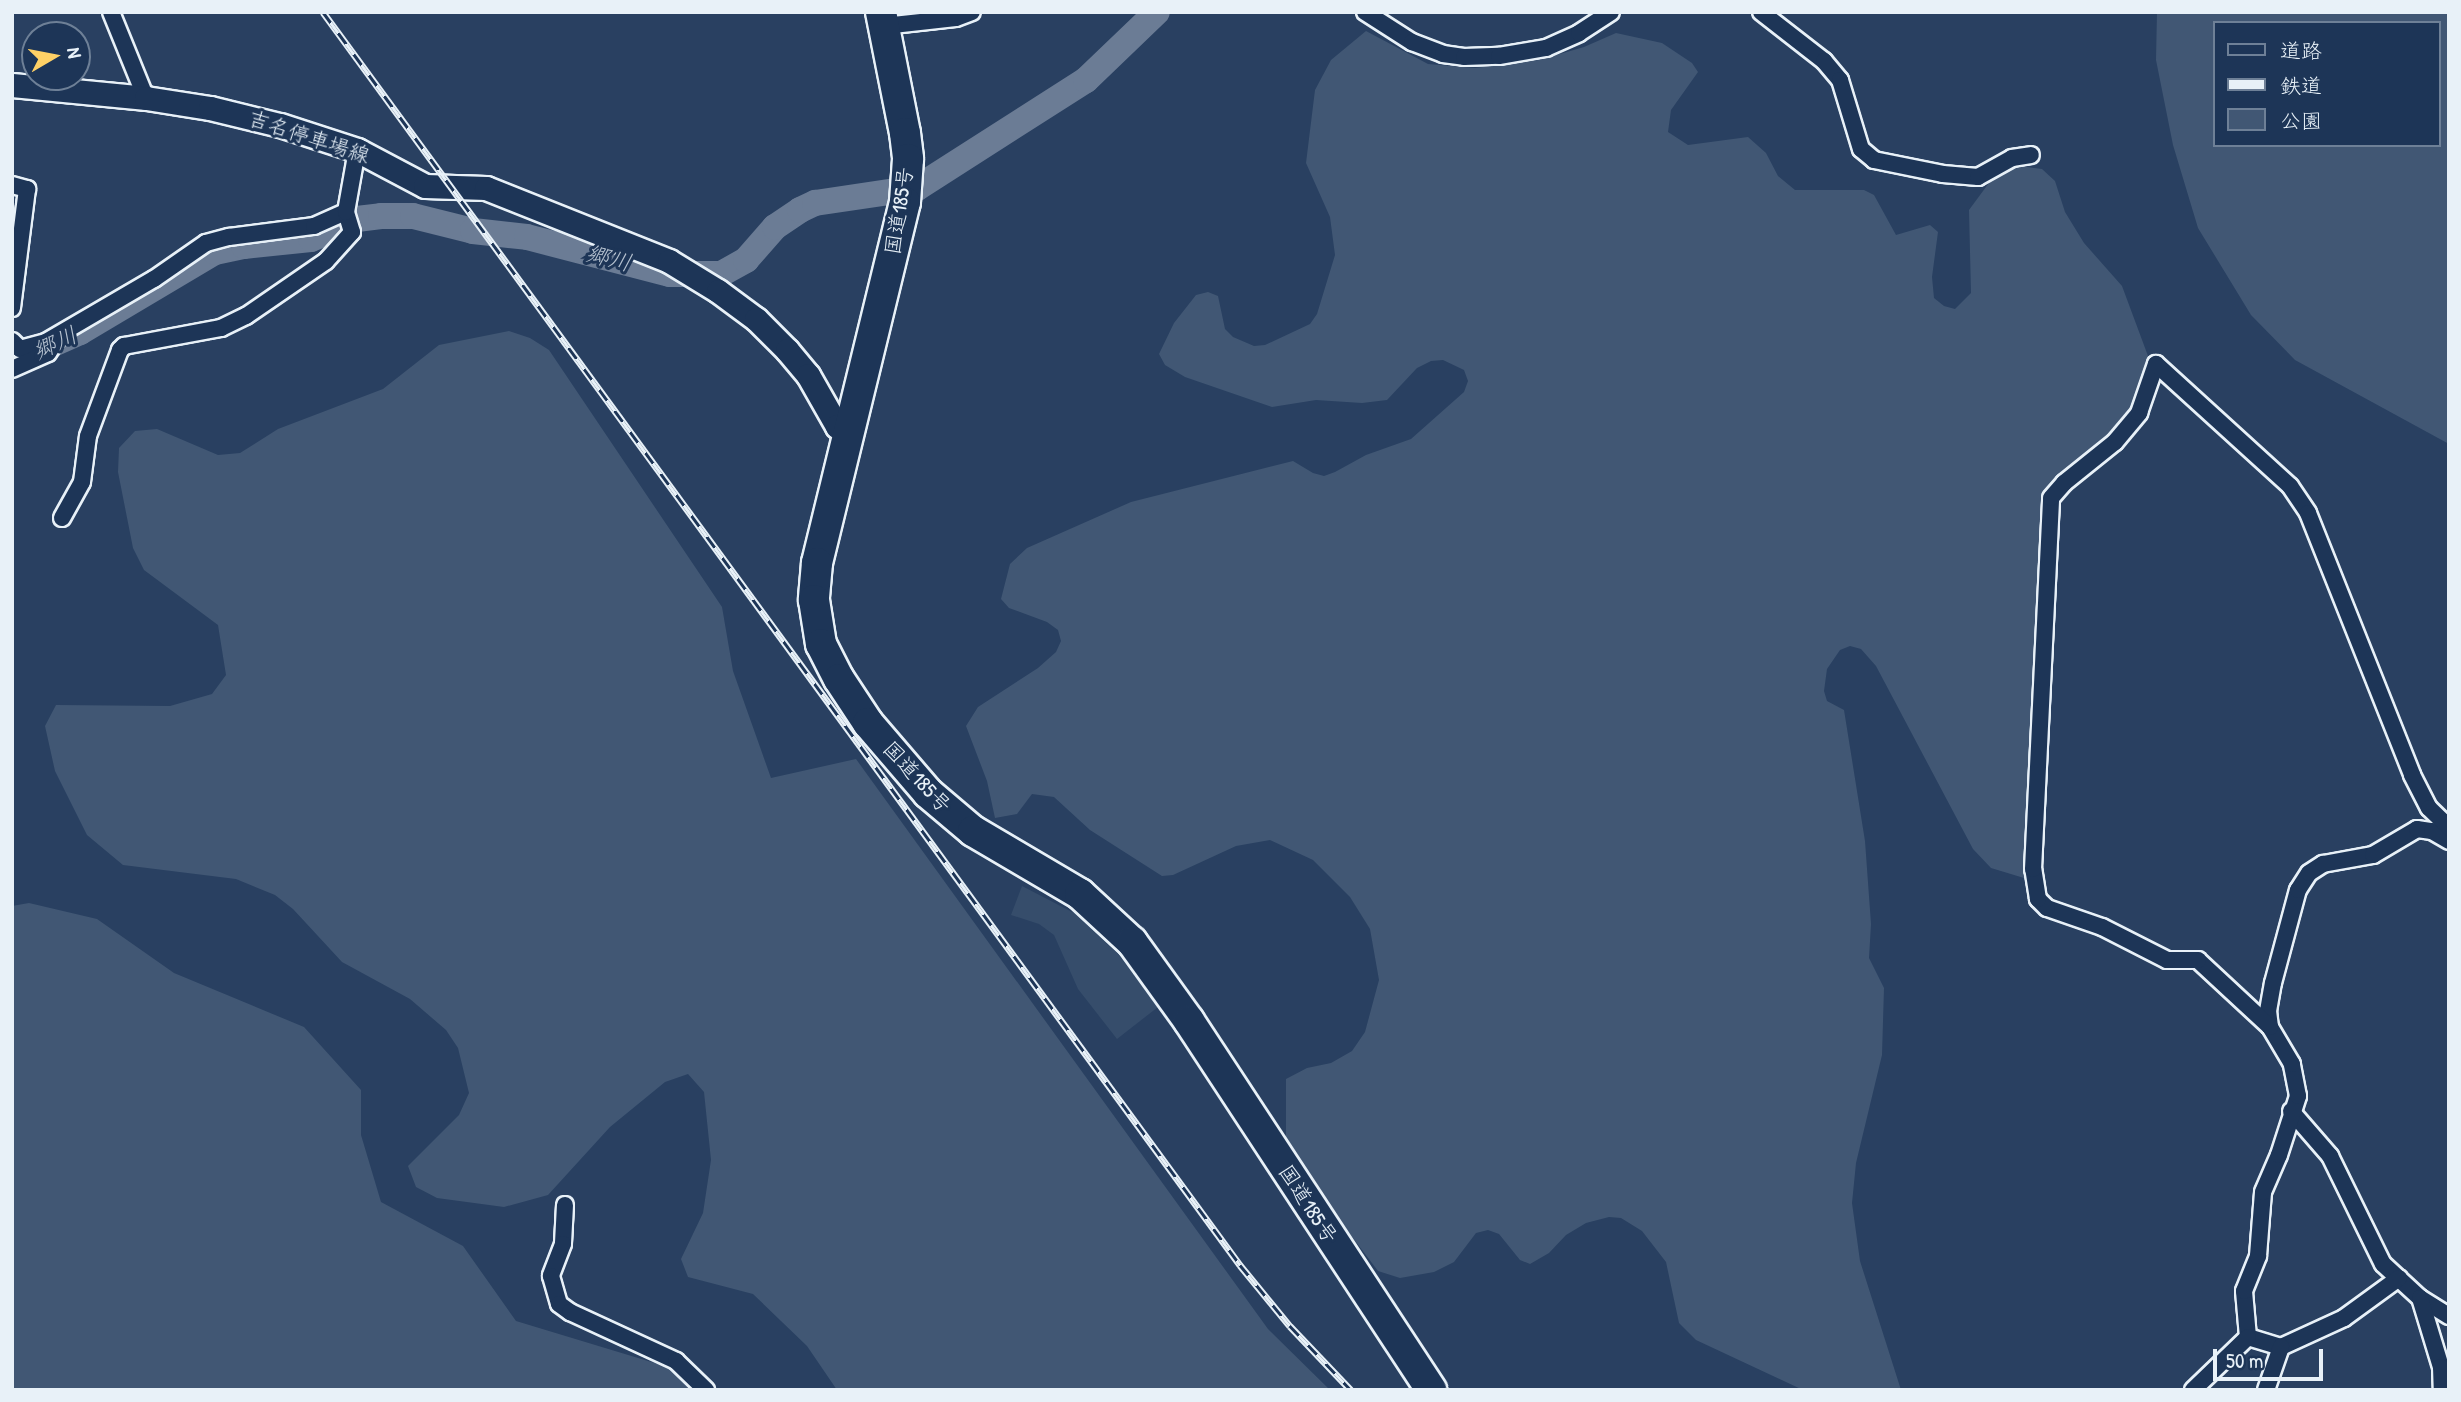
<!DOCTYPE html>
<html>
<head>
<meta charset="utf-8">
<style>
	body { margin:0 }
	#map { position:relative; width:2461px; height:1402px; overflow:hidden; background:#294061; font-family:"Patrick Hand","Klee One",sans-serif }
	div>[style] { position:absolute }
	.built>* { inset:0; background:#364d6b }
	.green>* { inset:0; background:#415774 }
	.river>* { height:26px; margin:-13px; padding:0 13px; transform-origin:13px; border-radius:13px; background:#6b7c95 }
	.roads { filter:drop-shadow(2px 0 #e8f1f8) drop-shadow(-2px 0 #e8f1f8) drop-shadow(0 2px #e8f1f8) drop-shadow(0 -2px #e8f1f8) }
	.street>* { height:16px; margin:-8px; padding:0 8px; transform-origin:8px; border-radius:8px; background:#1d3557 }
	.secondary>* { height:23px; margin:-11.5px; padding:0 11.5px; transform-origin:11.5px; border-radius:11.5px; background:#1d3557 }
	.highway>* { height:30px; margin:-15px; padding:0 15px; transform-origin:15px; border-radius:15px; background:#1d3557 }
	.rail>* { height:7px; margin-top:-3.5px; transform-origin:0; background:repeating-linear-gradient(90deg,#1d3557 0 13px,#e8f1f8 0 26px); box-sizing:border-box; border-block:2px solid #e8f1f8 }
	span { translate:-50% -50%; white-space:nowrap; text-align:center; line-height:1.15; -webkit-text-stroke:6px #1d3557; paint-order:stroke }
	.street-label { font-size:21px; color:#e8f1f8 }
	.water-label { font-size:23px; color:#b6c2d0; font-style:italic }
	.frame { position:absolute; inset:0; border:14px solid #e8f1f8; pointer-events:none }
	.legend { position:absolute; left:2213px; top:21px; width:228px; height:126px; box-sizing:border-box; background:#1d3557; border:2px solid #6e8097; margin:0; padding:9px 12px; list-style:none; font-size:21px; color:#e8f1f8 }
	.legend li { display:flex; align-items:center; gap:14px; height:35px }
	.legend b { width:35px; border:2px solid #6e8097 }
	.north { position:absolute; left:21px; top:21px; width:70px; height:70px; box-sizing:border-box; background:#1d3557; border:2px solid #6e8097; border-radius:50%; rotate:80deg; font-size:19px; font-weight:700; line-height:28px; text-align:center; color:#e8f1f8 }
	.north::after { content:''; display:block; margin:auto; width:24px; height:32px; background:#ffd166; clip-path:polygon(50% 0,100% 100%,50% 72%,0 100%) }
	.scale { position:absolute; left:2213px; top:1349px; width:110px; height:32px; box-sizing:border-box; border:4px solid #e8f1f8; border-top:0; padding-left:9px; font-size:21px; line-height:24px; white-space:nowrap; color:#e8f1f8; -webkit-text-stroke:5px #1d3557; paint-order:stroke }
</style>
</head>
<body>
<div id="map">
	<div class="built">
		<div style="clip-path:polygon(1022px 886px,1074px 913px,1118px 954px,1158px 1007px,1117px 1039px,1078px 989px,1054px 935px,1039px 924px,1011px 915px)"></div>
	</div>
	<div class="green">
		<div style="clip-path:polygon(evenodd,2157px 12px,2449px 12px,2449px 444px,2295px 360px,2251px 315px,2198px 228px,2173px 145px,2156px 60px,2157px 12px,2214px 23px,2438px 23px,2438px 145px,2214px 145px,2214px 23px)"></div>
		<div style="clip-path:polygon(1366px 31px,1428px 64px,1475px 68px,1539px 60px,1584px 47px,1616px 33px,1662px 43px,1692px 63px,1698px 72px,1671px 110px,1668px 132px,1688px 145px,1748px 137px,1766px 153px,1778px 176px,1795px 190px,1864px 190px,1874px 195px,1896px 235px,1930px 225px,1938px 232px,1932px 277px,1934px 298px,1944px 306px,1955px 309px,1971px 293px,1969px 210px,1997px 172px,2020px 166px,2042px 169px,2055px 181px,2065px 212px,2084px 243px,2122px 286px,2151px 364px,2132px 417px,2043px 520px,2024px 878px,1991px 868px,1973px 849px,1876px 666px,1861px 649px,1850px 646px,1840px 650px,1827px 669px,1824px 691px,1827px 701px,1844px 710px,1865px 841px,1871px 924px,1869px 958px,1884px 988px,1882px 1055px,1856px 1163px,1852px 1203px,1860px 1261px,1901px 1390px,1803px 1390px,1696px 1340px,1679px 1323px,1666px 1262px,1642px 1231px,1621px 1218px,1609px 1217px,1586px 1223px,1566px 1235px,1549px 1253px,1530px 1264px,1520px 1260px,1499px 1234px,1488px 1230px,1476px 1233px,1454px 1262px,1434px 1272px,1400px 1278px,1378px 1271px,1290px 1155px,1286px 1143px,1286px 1079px,1307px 1068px,1331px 1063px,1352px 1051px,1365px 1032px,1379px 980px,1370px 929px,1350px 897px,1313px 860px,1270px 840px,1236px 846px,1173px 875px,1162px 876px,1090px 830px,1054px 797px,1032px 794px,1017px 814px,995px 818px,987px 781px,966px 726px,978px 707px,1038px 668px,1056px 652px,1061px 641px,1058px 630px,1047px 622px,1009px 608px,1001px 599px,1010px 564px,1027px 548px,1131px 502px,1293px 461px,1313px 473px,1324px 476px,1335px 472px,1366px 455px,1411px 439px,1464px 392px,1468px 381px,1464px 370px,1443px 360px,1431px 361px,1417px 368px,1387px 400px,1362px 403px,1316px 400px,1272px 407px,1185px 377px,1165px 365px,1159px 354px,1174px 323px,1196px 295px,1208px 292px,1218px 296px,1225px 329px,1233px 337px,1254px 346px,1265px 345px,1310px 324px,1317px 314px,1335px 255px,1330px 217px,1306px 163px,1315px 90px,1331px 60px)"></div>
		<div style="clip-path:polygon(509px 331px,530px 338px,549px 350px,722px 607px,733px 671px,771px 778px,856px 759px,1268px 1329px,1330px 1390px,837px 1390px,807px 1346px,753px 1294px,688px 1277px,681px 1259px,703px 1213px,711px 1160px,704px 1092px,688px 1074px,665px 1082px,610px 1127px,548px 1195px,504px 1207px,437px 1198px,416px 1187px,408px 1166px,459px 1115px,469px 1093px,458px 1048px,446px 1030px,410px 999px,342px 962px,293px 909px,275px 895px,236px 879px,123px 865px,87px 835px,55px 771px,45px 726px,56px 705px,170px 706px,212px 694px,226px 675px,218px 625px,144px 570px,133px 548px,118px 472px,119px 448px,135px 431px,157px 429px,218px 455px,240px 453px,278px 429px,383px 389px,439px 345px)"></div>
		<div style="clip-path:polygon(29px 903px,97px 919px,174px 973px,304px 1027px,361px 1090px,361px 1135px,381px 1202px,463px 1246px,516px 1321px,681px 1371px,699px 1390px,12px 1390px,12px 906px)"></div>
	</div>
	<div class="river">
		<div style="left:42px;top:349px;width:42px;rotate:-24.1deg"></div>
		<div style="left:80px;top:332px;width:157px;rotate:-30.7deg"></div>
		<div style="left:215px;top:252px;width:30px;rotate:-12deg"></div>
		<div style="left:244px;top:246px;width:67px;rotate:-6deg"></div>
		<div style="left:311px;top:239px;width:50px;rotate:-23.5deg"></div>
		<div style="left:357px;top:219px;width:24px;rotate:-7deg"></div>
		<div style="left:381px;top:216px;width:32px"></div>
		<div style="left:413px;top:216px;width:62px;rotate:14deg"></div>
		<div style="left:473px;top:231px;width:54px;rotate:6.3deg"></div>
		<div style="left:527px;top:237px;width:148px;rotate:14.5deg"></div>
		<div style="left:670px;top:274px;width:51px"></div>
		<div style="left:721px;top:274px;width:29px;rotate:-29deg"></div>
		<div style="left:746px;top:260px;width:44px;rotate:-48.7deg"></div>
		<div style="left:775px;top:227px;width:30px;rotate:-34deg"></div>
		<div style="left:800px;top:210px;width:17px;rotate:-25deg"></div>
		<div style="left:815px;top:203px;width:103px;rotate:-8.4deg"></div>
		<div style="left:917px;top:188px;width:201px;rotate:-32.6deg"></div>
		<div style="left:1086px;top:80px;width:98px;rotate:-43.8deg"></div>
	</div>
	<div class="roads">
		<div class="street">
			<div style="left:111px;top:12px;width:93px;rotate:67.9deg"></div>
			<div style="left:1365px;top:12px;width:56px;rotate:32.6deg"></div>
			<div style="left:1412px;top:42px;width:33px;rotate:21deg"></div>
			<div style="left:1443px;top:54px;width:21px;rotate:8deg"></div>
			<div style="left:1464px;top:57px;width:35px;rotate:-2deg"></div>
			<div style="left:1499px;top:56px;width:48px;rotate:-9.7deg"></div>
			<div style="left:1546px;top:48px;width:36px;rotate:-24deg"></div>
			<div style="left:1579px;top:33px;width:38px;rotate:-33deg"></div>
			<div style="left:1761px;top:12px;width:80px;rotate:37.9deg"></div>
			<div style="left:1824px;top:61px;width:25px;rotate:50deg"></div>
			<div style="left:1840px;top:80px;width:72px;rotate:73.1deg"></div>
			<div style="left:1861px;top:149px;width:17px;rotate:40deg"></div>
			<div style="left:1874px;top:160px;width:70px;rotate:11.5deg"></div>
			<div style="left:1943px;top:174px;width:35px;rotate:5deg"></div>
			<div style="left:1978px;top:177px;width:39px;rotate:-29deg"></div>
			<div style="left:2012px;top:158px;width:19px;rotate:-9deg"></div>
			<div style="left:884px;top:26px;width:72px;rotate:-6.3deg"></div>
			<div style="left:956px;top:18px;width:17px;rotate:-21deg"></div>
			<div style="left:12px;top:185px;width:16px;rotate:15deg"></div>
			<div style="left:27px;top:189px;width:120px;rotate:97.2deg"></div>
			<div style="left:12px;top:341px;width:11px;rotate:45deg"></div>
			<div style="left:20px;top:349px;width:27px;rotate:-15deg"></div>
			<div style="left:46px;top:342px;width:125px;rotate:-30.3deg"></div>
			<div style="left:154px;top:279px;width:63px;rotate:-34.7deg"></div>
			<div style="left:206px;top:243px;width:24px;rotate:-15deg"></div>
			<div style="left:229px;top:237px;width:86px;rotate:-7.4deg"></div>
			<div style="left:314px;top:226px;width:35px;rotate:-24deg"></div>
			<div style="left:12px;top:369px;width:39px;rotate:-24deg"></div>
			<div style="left:48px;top:353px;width:22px;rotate:-56deg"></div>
			<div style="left:62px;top:518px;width:41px;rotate:-60.9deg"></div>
			<div style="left:82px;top:482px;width:46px;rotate:-82.6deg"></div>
			<div style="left:88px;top:436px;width:92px;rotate:-69.6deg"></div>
			<div style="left:120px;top:350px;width:6px;rotate:-45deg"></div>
			<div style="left:124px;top:346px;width:99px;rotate:-10.5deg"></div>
			<div style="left:221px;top:328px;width:28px;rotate:-26deg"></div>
			<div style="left:246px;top:316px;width:97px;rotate:-34.5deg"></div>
			<div style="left:326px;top:261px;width:39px;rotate:-48deg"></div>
			<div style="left:352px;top:232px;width:21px;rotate:-107deg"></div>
			<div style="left:346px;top:212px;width:63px;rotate:-79.9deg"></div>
			<div style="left:2270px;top:1027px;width:16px;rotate:-97deg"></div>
			<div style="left:2268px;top:1011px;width:28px;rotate:-80deg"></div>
			<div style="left:2273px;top:983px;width:96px;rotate:-75deg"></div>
			<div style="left:2298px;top:890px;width:20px;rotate:-57deg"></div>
			<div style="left:2309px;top:873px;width:17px;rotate:-33deg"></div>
			<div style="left:2323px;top:864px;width:51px;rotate:-10.2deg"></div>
			<div style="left:2373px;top:855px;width:51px;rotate:-30.6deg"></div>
			<div style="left:2417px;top:829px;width:15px;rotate:8deg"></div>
			<div style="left:2432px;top:831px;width:20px;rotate:30deg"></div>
			<div style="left:2291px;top:1111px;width:60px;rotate:49.1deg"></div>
			<div style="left:2330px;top:1156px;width:120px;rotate:63.9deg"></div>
			<div style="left:2383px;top:1264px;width:50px;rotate:42.6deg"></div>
			<div style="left:2420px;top:1298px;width:34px;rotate:32deg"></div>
			<div style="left:565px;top:1205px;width:39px;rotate:93deg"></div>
			<div style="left:563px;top:1244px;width:34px;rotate:111deg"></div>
			<div style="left:551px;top:1276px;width:29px;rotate:74deg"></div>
			<div style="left:559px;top:1304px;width:14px;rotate:36deg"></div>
			<div style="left:570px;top:1312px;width:117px;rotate:24.8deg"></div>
			<div style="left:676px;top:1361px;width:42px;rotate:44deg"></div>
			<div style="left:2420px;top:1298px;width:72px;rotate:73.1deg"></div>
			<div style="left:2441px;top:1367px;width:23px;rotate:88deg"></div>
			<div style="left:2248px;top:1337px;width:46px;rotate:-95deg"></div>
			<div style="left:2244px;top:1291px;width:38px;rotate:-68deg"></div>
			<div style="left:2258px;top:1256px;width:64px;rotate:-85.5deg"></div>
			<div style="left:2263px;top:1192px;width:40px;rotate:-66.6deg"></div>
			<div style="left:2279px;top:1155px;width:62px;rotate:-72.1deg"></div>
			<div style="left:2298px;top:1096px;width:33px;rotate:-101deg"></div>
			<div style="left:2292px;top:1064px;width:43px;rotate:-120.7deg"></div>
			<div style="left:2270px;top:1027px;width:98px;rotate:-137.1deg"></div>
			<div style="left:2198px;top:960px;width:31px;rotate:180deg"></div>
			<div style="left:2167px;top:960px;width:73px;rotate:-153.1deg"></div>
			<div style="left:2102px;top:927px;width:58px;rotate:-160.9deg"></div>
			<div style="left:2047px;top:908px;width:13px;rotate:-135deg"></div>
			<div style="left:2038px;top:899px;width:30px;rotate:-99deg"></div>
			<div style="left:2033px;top:869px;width:371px;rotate:-87.2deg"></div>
			<div style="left:2051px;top:498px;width:20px;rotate:-49deg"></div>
			<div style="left:2064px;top:483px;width:65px;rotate:-38.8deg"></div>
			<div style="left:2115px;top:442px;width:38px;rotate:-50deg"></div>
			<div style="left:2139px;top:413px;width:52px;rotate:-70.9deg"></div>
			<div style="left:2156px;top:364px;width:181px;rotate:42.3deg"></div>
			<div style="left:2290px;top:486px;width:32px;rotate:56deg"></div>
			<div style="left:2308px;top:513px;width:282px;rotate:68.3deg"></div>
			<div style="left:2412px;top:775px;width:37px;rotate:63deg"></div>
			<div style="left:2429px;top:808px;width:28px;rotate:44deg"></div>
			<div style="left:2248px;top:1337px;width:34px;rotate:17deg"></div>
			<div style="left:2281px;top:1347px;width:69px;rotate:-24.7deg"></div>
			<div style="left:2344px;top:1318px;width:68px;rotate:-36deg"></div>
			<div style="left:2193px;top:1390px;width:76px;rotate:-43.9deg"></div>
			<div style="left:2266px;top:1390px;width:46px;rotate:-70.8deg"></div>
		</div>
		<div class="secondary">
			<div style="left:12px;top:85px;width:135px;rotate:5.5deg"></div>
			<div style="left:146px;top:98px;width:65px;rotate:8.9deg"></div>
			<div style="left:210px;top:108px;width:72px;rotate:13.7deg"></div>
			<div style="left:280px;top:125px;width:81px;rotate:18deg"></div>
			<div style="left:357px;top:150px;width:77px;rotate:27.9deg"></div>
			<div style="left:425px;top:186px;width:61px;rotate:1.9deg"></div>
			<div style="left:486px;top:188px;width:197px;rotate:21.7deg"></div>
			<div style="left:669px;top:261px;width:57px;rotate:31.5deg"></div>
			<div style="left:718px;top:291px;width:47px;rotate:36.4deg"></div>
			<div style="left:756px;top:319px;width:44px;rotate:45deg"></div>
			<div style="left:787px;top:350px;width:33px;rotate:50deg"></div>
			<div style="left:808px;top:375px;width:59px;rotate:60.4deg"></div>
			<div style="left:837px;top:426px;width:14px;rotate:39deg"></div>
		</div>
		<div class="highway">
			<div style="left:881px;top:12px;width:123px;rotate:78.8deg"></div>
			<div style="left:905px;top:133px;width:26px;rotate:83deg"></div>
			<div style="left:908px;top:159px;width:43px;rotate:94deg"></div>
			<div style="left:905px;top:202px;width:372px;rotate:103.7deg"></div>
			<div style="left:817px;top:563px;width:37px;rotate:95deg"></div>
			<div style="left:814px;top:600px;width:45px;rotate:81deg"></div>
			<div style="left:821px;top:644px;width:39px;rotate:63deg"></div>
			<div style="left:839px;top:679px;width:53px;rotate:56.6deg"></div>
			<div style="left:868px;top:723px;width:92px;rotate:49.4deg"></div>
			<div style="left:928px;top:793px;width:59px;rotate:40.2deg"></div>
			<div style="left:973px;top:831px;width:124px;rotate:30.5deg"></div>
			<div style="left:1080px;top:894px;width:71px;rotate:42.7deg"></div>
			<div style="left:1132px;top:942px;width:97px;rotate:54.2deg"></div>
			<div style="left:1189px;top:1021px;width:441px;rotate:56.7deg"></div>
		</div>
	</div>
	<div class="rail">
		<div style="left:323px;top:12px;width:1553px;rotate:53.8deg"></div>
		<div style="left:1240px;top:1265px;width:79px;rotate:50.7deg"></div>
		<div style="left:1290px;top:1326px;width:88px;rotate:46.4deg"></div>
	</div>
	<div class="street-label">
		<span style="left:309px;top:137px;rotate:18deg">吉名停車場線</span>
		<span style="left:899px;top:211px;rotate:-81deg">国道185号</span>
		<span style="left:917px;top:777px;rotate:47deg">国道185号</span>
		<span style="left:1308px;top:1204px;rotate:57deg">国道185号</span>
	</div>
	<div class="water-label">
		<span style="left:609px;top:258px;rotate:14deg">郷川</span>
		<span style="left:55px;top:343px;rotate:-25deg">郷川</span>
	</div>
	<div class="frame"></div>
	<ul class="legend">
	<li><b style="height:9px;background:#1d3557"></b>道路</li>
	<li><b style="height:9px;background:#e8f1f8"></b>鉄道</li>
	<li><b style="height:19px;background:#415774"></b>公園</li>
	</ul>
	<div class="north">N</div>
	<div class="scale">50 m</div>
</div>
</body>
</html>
